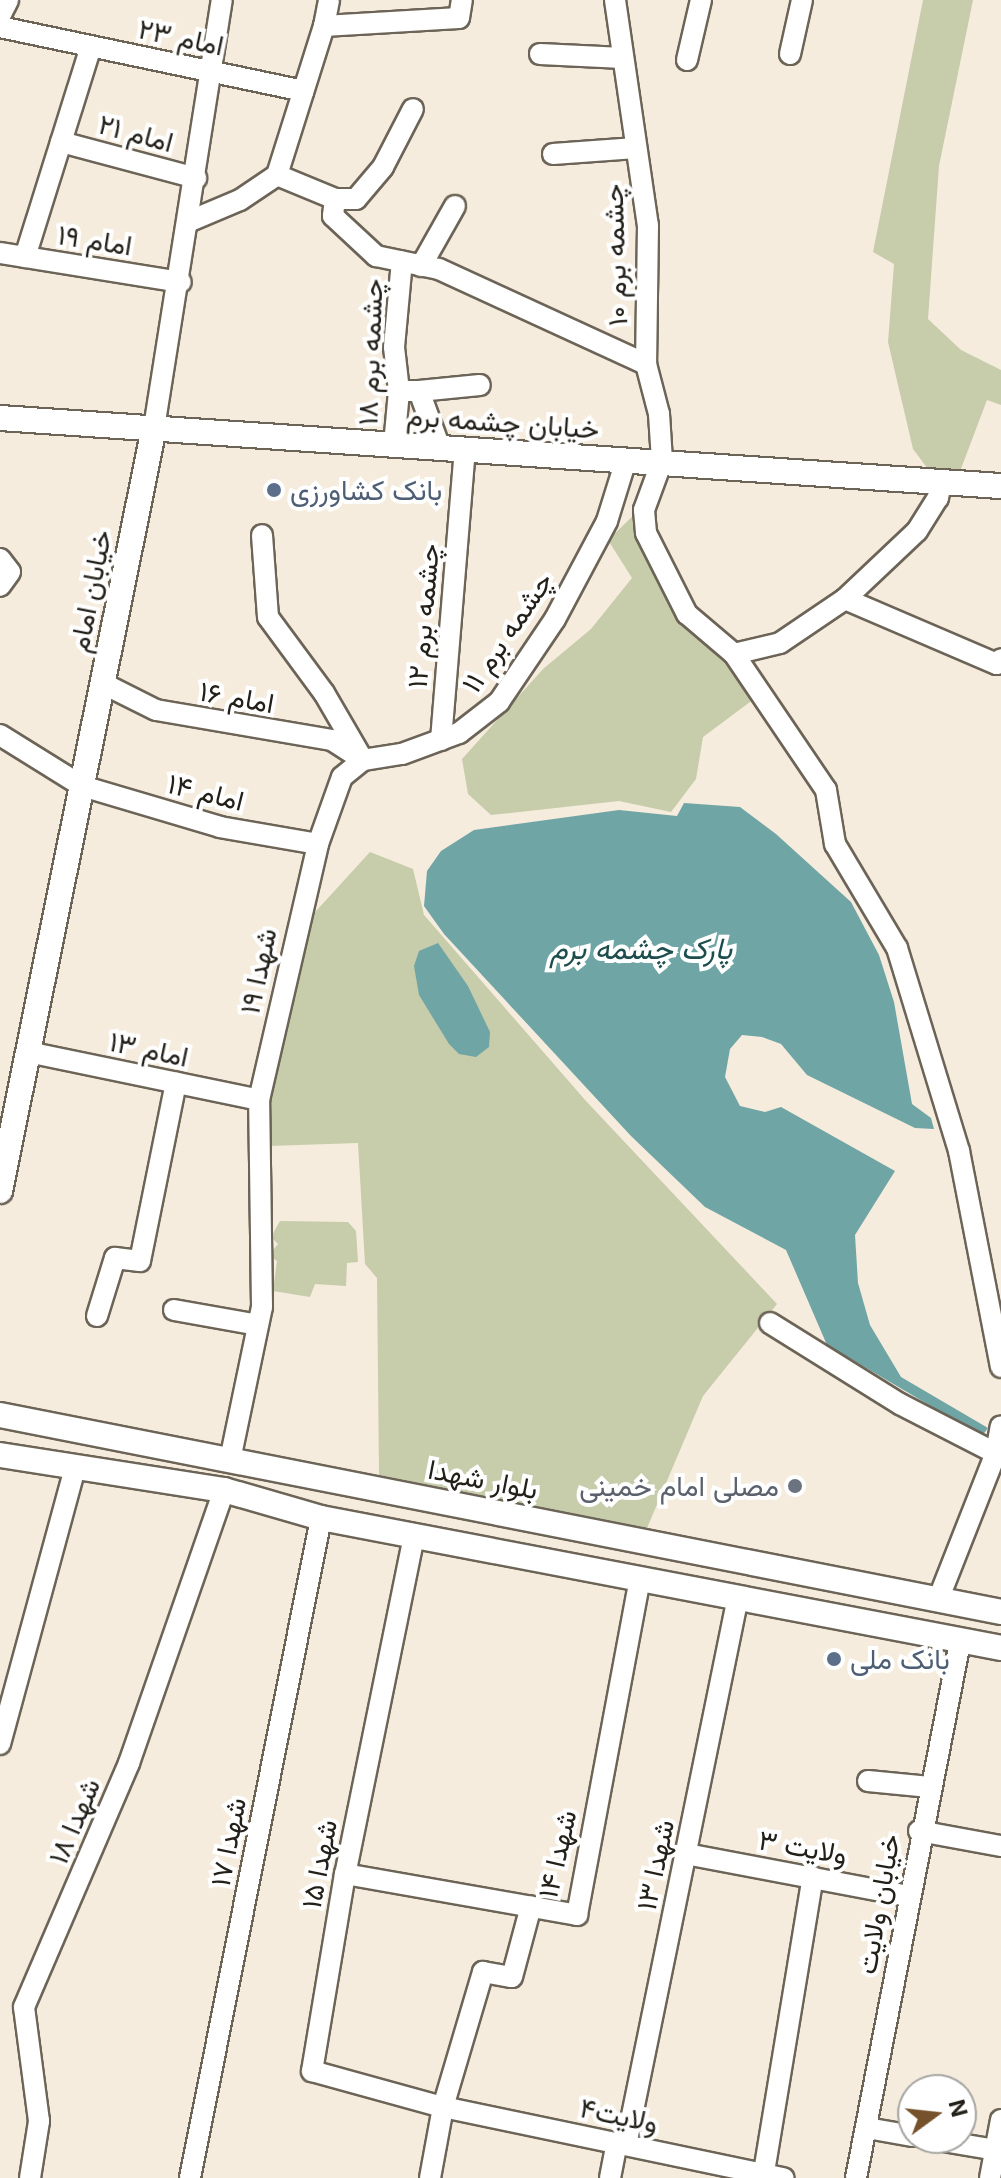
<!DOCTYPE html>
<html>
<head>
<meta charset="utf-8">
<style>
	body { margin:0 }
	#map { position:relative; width:1001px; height:2178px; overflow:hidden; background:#f5ecdd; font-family:Inter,Vazirmatn,sans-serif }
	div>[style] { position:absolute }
	.green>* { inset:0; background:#c7ccaa }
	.water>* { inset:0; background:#70a5a5 }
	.roads { filter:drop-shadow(2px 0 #6c6457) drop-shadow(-2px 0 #6c6457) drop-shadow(0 2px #6c6457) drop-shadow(0 -2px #6c6457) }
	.minor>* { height:20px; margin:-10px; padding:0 10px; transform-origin:10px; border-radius:10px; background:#fff }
	.major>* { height:24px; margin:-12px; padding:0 12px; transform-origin:12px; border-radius:12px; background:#fff }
	.dots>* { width:22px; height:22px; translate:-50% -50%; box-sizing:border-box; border:4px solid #fff; border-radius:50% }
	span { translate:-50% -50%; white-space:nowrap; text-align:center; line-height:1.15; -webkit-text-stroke:8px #fff; paint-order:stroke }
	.street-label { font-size:28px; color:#23201a }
	.service-label { font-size:28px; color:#4e5e75 }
	.left { translate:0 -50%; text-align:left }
	.worship-label { font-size:28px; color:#5b616d }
	.right { translate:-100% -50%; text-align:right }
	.water-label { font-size:30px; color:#1d4d4d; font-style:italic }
	.north { position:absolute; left:897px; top:2074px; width:80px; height:80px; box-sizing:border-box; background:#fff; border:2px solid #a7a6a3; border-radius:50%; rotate:75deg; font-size:22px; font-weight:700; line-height:32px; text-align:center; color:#23201a }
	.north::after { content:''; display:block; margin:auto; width:28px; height:36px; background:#76522c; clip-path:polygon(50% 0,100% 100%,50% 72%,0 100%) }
</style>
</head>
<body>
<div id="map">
	<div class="green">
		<div style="clip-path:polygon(923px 0,973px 0,939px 166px,928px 319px,961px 350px,1001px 370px,1001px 405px,987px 400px,959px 474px,931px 473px,913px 449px,888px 342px,894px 264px,873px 252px)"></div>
		<div style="clip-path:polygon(638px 511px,693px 632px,758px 696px,703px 737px,696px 779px,671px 812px,619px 801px,491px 815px,468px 794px,462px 759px,543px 669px,591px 629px,632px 578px,608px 540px)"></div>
		<div style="clip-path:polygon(370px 852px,413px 869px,424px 915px,586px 1101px,777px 1304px,703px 1396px,647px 1528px,379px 1475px,377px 1278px,365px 1264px,358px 1143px,269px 1146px,267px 1096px,306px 922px)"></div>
		<div style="clip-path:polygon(280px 1221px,348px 1222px,356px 1231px,358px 1262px,347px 1263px,346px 1286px,315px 1284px,310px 1297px,273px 1291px,277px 1261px,269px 1255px,278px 1244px,271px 1237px)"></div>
	</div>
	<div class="water">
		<div style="clip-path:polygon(684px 803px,740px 807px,776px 834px,851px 902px,879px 955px,894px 1002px,912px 1104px,931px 1118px,934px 1129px,915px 1128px,807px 1075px,781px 1044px,762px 1037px,742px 1035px,730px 1049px,725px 1077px,740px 1106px,765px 1112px,781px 1107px,895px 1171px,855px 1235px,858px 1283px,870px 1325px,901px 1377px,988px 1428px,982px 1436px,827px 1345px,786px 1250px,705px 1207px,631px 1136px,444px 934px,424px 906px,427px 871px,441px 851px,474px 830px,619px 810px,677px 816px)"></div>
		<div style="clip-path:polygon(438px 943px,468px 986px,490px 1032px,489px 1047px,476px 1057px,459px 1054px,449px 1044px,419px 995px,414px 966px,419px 951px)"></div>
	</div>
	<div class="roads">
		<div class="minor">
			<div style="left:615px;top:0;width:227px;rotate:81.7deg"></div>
			<div style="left:648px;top:225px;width:139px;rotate:90.8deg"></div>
			<div style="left:646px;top:364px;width:52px;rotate:75.4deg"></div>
			<div style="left:659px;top:414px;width:47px;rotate:86.3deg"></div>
			<div style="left:662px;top:461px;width:52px;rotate:110.2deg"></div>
			<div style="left:644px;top:510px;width:23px;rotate:85deg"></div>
			<div style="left:646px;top:533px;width:91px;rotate:63.2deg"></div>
			<div style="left:687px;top:614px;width:62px;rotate:40.4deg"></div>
			<div style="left:734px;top:654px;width:164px;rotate:55.9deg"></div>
			<div style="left:826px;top:790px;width:55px;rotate:80.5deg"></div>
			<div style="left:835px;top:844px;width:121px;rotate:59.2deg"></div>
			<div style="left:897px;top:948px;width:212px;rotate:73deg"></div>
			<div style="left:959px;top:1151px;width:220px;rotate:79deg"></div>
			<div style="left:0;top:16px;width:18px;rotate:-63deg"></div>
			<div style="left:324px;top:26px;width:26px;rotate:-79deg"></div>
			<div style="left:0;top:27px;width:310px;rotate:11.9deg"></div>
			<div style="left:540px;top:54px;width:83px;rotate:2.8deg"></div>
			<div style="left:790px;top:54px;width:55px;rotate:-77.5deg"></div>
			<div style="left:687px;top:60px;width:62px;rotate:-76.9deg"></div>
			<div style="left:61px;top:142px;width:140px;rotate:14.9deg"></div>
			<div style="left:553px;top:154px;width:83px;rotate:-4.1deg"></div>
			<div style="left:277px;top:175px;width:63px;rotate:22.5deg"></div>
			<div style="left:335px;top:199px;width:17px;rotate:97deg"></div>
			<div style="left:333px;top:216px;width:59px;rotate:42.9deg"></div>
			<div style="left:376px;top:256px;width:64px;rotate:11.7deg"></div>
			<div style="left:439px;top:269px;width:228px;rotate:24.7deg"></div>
			<div style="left:277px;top:175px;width:156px;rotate:-72.5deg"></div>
			<div style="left:324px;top:26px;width:135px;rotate:-3.4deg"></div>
			<div style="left:459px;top:18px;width:18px;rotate:-81deg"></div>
			<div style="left:335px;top:199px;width:21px"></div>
			<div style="left:356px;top:199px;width:42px;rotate:-49.8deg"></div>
			<div style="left:383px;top:167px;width:65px;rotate:-62.7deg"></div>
			<div style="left:190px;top:221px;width:54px;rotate:-22.8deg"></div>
			<div style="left:240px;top:200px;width:45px;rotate:-34deg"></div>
			<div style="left:0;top:253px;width:183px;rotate:9.1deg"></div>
			<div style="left:25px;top:257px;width:220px;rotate:-72.6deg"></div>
			<div style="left:421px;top:266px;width:69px;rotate:-60.5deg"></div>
			<div style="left:399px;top:391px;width:20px"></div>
			<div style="left:419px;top:391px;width:61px;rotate:69.8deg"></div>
			<div style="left:419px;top:391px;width:61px;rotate:-5.6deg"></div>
			<div style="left:154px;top:428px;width:433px;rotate:-81deg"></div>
			<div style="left:394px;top:445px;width:54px;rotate:-84.7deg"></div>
			<div style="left:399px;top:391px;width:44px;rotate:-96.5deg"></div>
			<div style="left:394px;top:347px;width:86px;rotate:-84.7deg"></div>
			<div style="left:0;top:559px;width:16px;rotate:52deg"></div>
			<div style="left:10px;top:572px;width:17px;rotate:126deg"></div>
			<div style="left:845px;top:599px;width:165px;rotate:23.2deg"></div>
			<div style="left:997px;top:664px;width:6px;rotate:-51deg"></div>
			<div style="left:734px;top:654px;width:47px;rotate:-13.4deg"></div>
			<div style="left:780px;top:643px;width:78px;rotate:-34.1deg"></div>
			<div style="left:845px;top:599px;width:99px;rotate:-43.4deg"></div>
			<div style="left:917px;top:531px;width:39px;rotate:-58deg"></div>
			<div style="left:938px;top:498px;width:16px;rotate:-79deg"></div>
			<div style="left:102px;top:683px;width:60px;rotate:26.6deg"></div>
			<div style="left:156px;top:710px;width:179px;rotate:9.7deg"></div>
			<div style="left:332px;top:740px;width:37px;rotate:33deg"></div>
			<div style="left:363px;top:760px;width:39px;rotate:-9deg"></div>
			<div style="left:402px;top:754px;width:61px;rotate:-20.2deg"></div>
			<div style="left:459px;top:733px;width:51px;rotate:-37.8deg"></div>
			<div style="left:499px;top:702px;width:100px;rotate:-56deg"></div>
			<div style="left:555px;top:619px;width:111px;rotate:-62deg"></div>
			<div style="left:607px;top:521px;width:64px;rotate:-72.7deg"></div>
			<div style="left:0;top:735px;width:97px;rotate:31.9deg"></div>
			<div style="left:82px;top:786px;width:144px;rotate:16.5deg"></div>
			<div style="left:220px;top:827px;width:99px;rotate:9.8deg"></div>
			<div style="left:441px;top:740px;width:292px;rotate:-85.3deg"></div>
			<div style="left:28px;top:1052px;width:236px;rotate:11.7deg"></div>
			<div style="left:174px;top:1310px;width:85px;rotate:10.1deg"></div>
			<div style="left:97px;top:1316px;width:61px;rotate:-72.8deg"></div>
			<div style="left:115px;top:1258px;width:25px;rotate:7deg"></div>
			<div style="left:140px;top:1261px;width:182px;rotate:-78.6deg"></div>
			<div style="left:770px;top:1323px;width:153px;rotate:31.9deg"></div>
			<div style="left:900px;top:1404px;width:114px;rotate:27.2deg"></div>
			<div style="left:230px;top:1460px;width:156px;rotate:-78.2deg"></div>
			<div style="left:262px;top:1307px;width:207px;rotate:-90.8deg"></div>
			<div style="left:259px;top:1100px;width:263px;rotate:-77deg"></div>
			<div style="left:318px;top:844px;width:71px;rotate:-70.3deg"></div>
			<div style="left:342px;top:777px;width:27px;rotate:-39deg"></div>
			<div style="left:363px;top:760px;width:78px;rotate:-120.2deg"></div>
			<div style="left:324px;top:693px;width:94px;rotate:-126.4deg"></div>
			<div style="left:268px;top:617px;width:82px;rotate:-94.2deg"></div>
			<div style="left:414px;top:1536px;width:345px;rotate:101.5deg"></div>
			<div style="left:345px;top:1874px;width:200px;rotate:99.5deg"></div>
			<div style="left:312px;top:2071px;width:136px;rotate:15.4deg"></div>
			<div style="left:443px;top:2107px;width:348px;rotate:11.8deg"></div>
			<div style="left:938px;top:1600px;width:158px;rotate:-68.5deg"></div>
			<div style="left:996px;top:1453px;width:27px;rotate:-80deg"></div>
			<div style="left:0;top:1744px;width:286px;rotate:-74.8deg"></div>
			<div style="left:868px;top:1781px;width:62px;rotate:5.5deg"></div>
			<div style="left:919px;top:1831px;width:83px;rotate:10.4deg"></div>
			<div style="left:686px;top:1854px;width:226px;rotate:10.7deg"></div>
			<div style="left:345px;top:1874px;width:236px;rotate:10deg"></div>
			<div style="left:577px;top:1915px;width:342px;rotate:-79.4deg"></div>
			<div style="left:867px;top:2128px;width:47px;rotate:9.9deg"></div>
			<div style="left:925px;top:2138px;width:72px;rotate:9.6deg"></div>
			<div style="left:626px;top:2145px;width:559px;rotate:-78.45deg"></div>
			<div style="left:30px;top:2178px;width:58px;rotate:-81deg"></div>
			<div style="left:39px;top:2121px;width:115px;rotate:-97.5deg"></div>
			<div style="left:24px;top:2007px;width:266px;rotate:-66.7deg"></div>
			<div style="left:129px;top:1763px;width:289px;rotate:-70.8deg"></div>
			<div style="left:190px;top:2178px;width:673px;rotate:-78.77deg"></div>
			<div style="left:430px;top:2178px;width:72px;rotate:-79.6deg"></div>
			<div style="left:443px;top:2107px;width:141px;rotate:-73.5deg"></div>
			<div style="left:483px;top:1972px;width:29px;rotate:10deg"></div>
			<div style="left:512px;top:1977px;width:73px;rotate:-75deg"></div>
			<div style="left:610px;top:2178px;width:36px;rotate:-79deg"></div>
			<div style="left:763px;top:2178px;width:305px;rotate:-80.6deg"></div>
			<div style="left:856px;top:2178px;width:546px;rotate:-79.02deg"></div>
			<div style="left:990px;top:2178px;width:59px;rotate:-79.3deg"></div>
		</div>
		<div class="major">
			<div style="left:0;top:418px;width:1003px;rotate:3.89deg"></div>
			<div style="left:0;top:1191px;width:778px;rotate:-78.59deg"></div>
			<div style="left:0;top:1415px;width:1020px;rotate:11.13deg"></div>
			<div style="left:0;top:1455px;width:227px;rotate:8.9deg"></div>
			<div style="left:224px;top:1490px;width:101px;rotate:16.1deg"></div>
			<div style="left:321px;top:1518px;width:692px;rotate:10.82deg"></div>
		</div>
	</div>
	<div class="dots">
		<div style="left:274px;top:490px;background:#5c6f8a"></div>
		<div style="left:795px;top:1486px;background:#6b7280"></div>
		<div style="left:834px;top:1659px;background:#5c6f8a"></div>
	</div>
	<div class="street-label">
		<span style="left:181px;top:37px;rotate:12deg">امام ۲۳</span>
		<span style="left:136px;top:133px;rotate:15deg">امام ۲۱</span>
		<span style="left:95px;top:240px;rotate:9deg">امام ۱۹</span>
		<span style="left:615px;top:255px;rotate:-92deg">چشمه برم ۱۰</span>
		<span style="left:370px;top:352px;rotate:-88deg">چشمه برم ۱۸</span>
		<span style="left:503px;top:422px;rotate:4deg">خیابان چشمه برم</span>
		<span style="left:90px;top:591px;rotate:-79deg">خیابان امام</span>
		<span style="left:423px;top:616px;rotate:-85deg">چشمه برم ۱۲</span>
		<span style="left:507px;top:632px;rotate:-56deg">چشمه برم ۱۱</span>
		<span style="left:237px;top:697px;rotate:10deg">امام ۱۶</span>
		<span style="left:206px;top:792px;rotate:14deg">امام ۱۴</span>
		<span style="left:258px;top:971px;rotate:-78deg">شهدا ۱۹</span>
		<span style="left:149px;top:1049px;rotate:12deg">امام ۱۳</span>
		<span style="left:483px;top:1479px;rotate:11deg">بلوار شهدا</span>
		<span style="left:74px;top:1821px;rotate:-67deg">شهدا ۱۸</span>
		<span style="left:228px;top:1842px;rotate:-79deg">شهدا ۱۷</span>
		<span style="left:803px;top:1847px;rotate:10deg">ولایت ۳</span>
		<span style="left:557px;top:1854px;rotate:-77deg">شهدا ۱۴</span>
		<span style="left:319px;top:1864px;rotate:-79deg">شهدا ۱۵</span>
		<span style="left:655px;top:1865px;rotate:-78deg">شهدا ۱۳</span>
		<span style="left:878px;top:1904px;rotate:-80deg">خیابان ولایت</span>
		<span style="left:619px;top:2115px;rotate:12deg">ولایت۴</span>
	</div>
	<div class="service-label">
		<span class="left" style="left:290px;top:490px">بانک کشاورزی</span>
		<span class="left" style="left:850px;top:1659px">بانک ملی</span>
	</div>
	<div class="worship-label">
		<span class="right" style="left:779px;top:1486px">مصلی امام خمینی</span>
	</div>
	<div class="water-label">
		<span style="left:641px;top:948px">پارک چشمه برم</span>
	</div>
	<div class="north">N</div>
</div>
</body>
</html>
